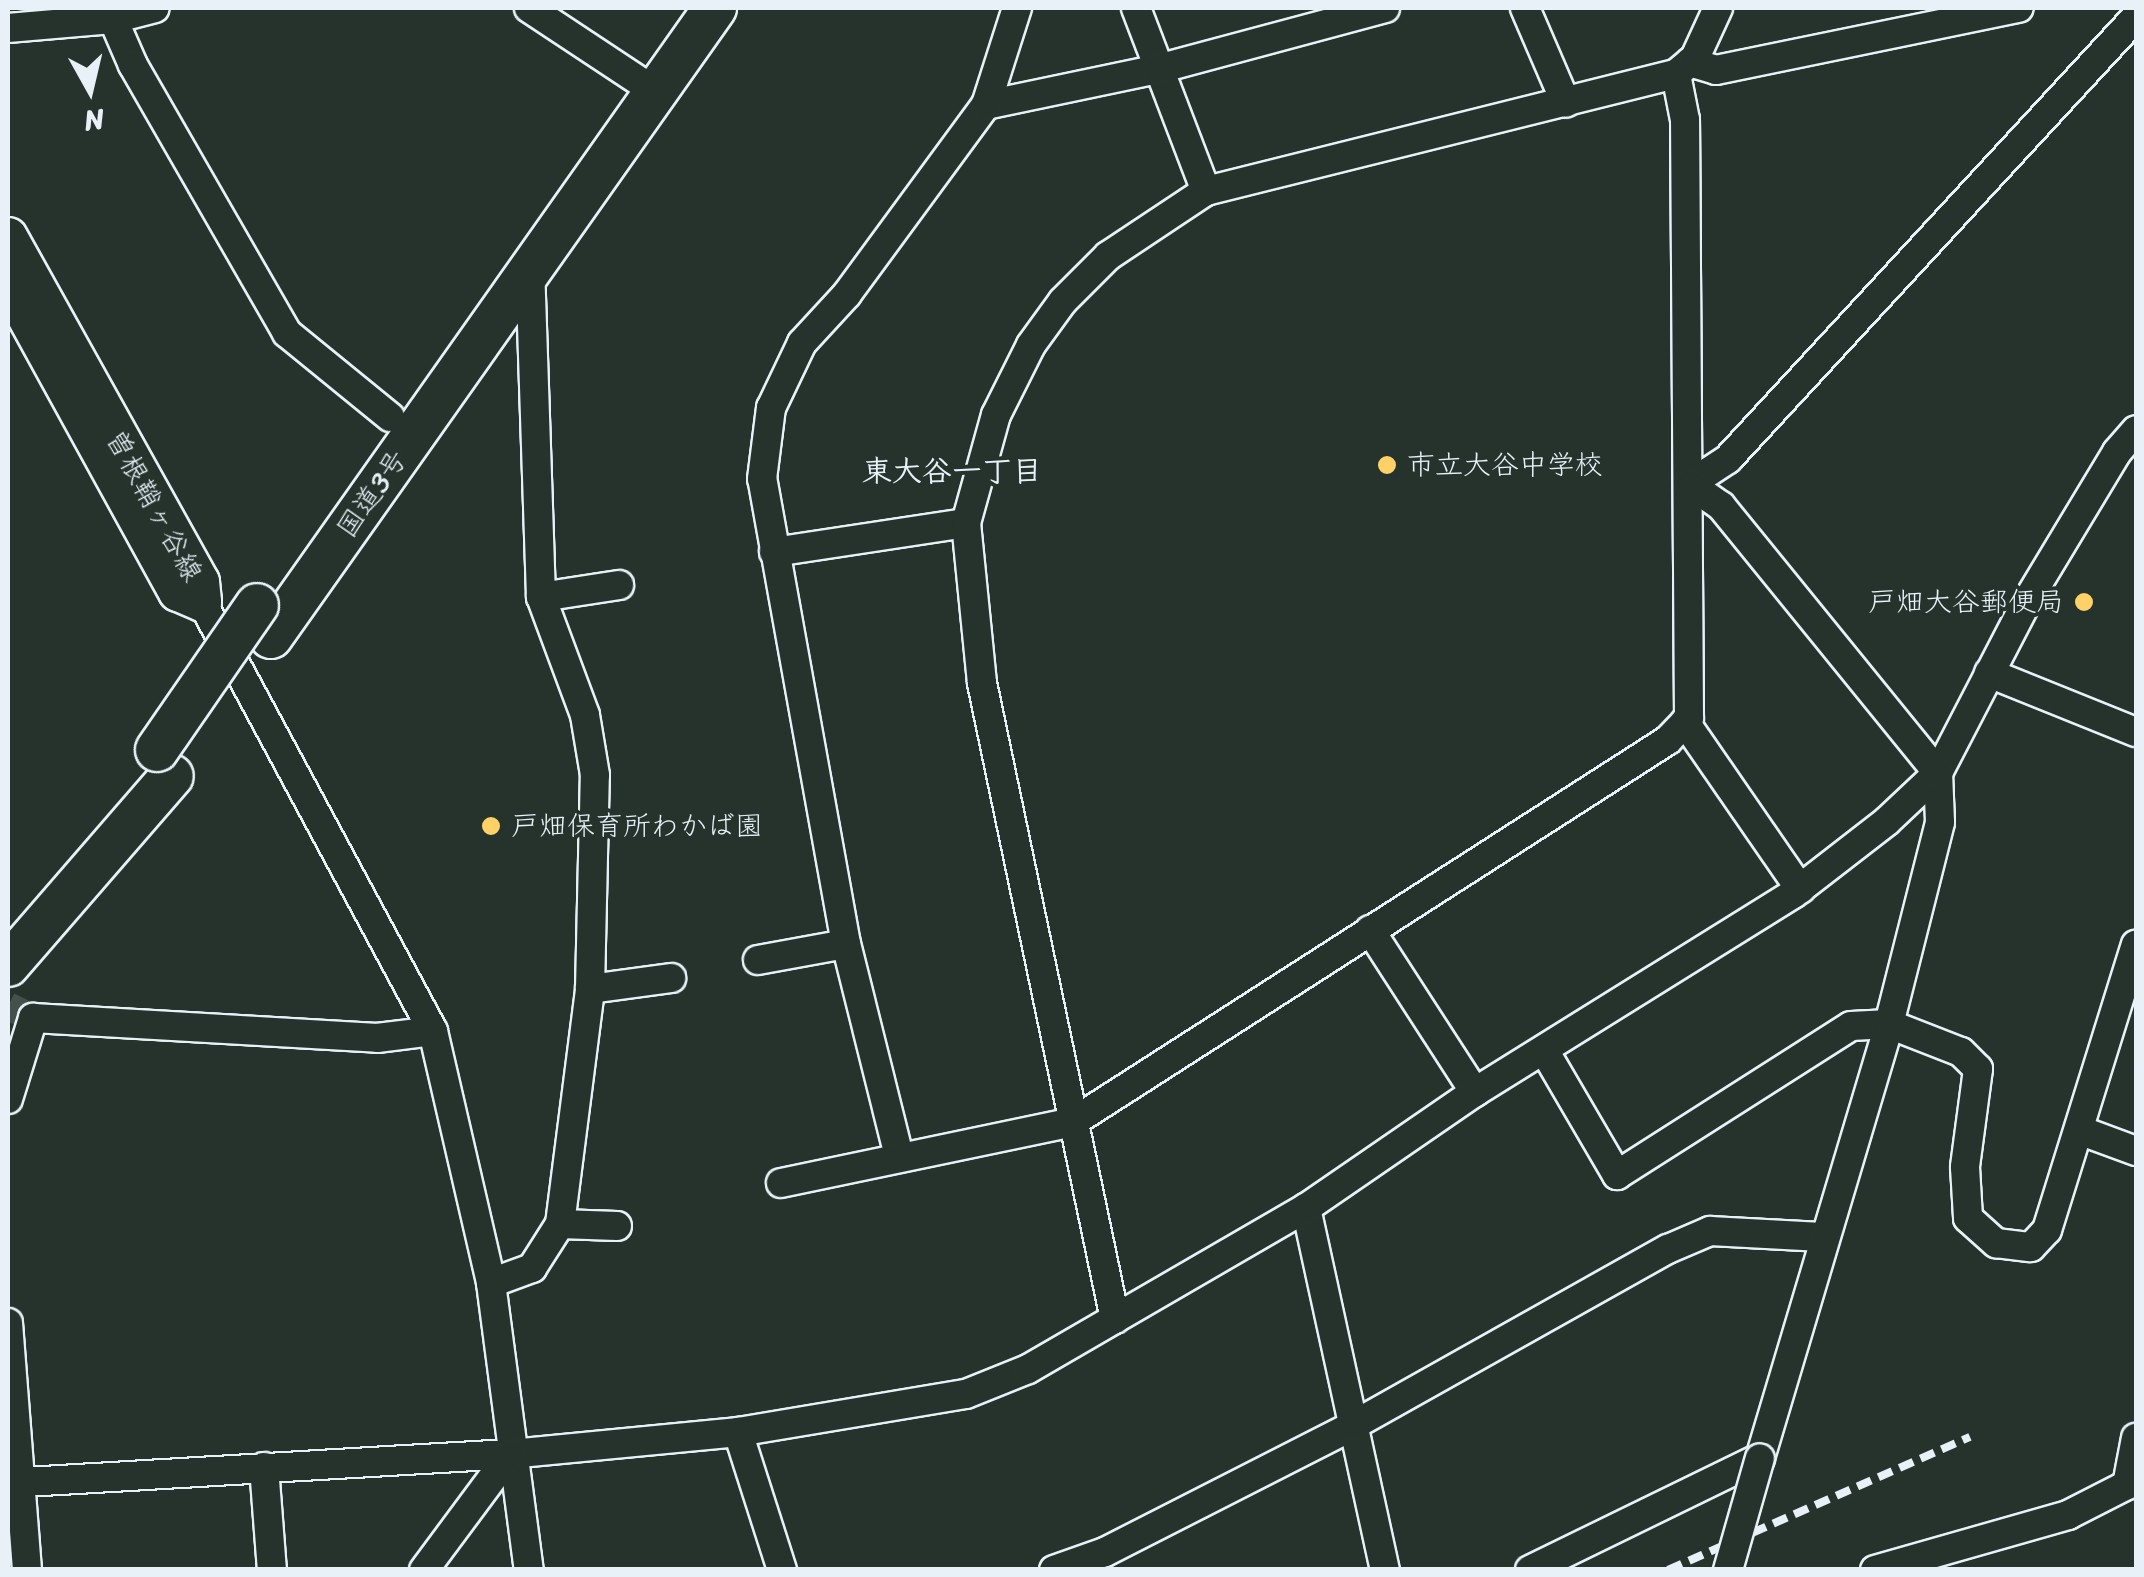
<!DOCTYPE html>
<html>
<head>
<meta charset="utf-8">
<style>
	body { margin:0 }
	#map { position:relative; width:2144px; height:1577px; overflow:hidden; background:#26332d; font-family:Sriracha,"Klee One",sans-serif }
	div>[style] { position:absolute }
	.minor-tunnel>* { height:28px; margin-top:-14px; transform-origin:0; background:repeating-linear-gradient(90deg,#43504b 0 28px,transparent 0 42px) }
	.roads { filter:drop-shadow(2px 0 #e8f1f8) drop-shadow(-2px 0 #e8f1f8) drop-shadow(0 2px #e8f1f8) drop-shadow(0 -2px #e8f1f8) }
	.minor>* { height:28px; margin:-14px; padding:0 14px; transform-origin:14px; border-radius:14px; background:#26332d }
	.major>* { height:38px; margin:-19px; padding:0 19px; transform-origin:19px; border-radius:19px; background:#26332d }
	.highway>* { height:42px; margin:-21px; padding:0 21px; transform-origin:21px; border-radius:21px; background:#26332d }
	.rail>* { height:8px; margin-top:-4px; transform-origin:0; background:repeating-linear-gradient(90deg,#e8f1f8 0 15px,transparent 0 23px) }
	.bridges { filter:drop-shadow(2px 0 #e8f1f8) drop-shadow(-2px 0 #e8f1f8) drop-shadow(0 2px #e8f1f8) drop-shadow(0 -2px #e8f1f8) }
	.minor-bridge>* { height:28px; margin:-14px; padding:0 14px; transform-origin:14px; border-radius:14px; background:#26332d }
	.highway-bridge>* { height:42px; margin:-21px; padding:0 21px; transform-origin:21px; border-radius:21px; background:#26332d }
	.dots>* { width:28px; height:28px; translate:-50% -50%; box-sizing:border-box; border:5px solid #26332d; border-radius:50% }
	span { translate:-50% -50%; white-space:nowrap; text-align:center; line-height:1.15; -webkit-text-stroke:8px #26332d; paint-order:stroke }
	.poi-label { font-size:28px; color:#e8f1f8 }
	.left { translate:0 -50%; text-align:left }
	.right { translate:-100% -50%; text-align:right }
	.street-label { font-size:28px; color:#e8f1f8 }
	.neighbourhood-label { font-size:30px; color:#e8f1f8; font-weight:700 }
	.frame { position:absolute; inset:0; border:10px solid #e8f1f8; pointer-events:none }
	.north { position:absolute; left:40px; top:40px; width:100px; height:100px; -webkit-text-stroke:8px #26332d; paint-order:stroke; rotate:172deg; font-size:28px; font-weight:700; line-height:40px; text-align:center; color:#e8f1f8 }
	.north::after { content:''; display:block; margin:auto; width:35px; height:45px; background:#e8f1f8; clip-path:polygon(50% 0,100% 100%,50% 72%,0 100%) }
</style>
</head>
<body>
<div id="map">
	<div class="minor-tunnel">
		<div style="left:8px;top:1006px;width:28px;rotate:26deg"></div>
	</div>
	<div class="roads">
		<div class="minor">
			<div style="left:529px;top:8px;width:152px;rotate:33.5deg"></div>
			<div style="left:1136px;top:8px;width:196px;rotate:69.1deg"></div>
			<div style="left:1525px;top:8px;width:103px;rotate:66.7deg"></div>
			<div style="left:113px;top:19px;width:50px;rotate:66.5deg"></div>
			<div style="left:133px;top:65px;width:309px;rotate:60.1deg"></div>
			<div style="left:287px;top:333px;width:133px;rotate:39.2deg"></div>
			<div style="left:8px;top:28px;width:105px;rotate:-4.9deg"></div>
			<div style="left:113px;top:19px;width:43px;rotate:-14.7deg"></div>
			<div style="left:1690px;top:62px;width:27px;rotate:17deg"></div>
			<div style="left:1716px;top:70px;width:309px;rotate:-11.6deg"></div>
			<div style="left:986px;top:105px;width:176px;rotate:-11.8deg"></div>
			<div style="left:1158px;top:69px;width:235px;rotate:-15deg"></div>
			<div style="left:1690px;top:484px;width:45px;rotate:-33.3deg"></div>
			<div style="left:1728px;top:459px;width:602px;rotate:-47.29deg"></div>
			<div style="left:774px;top:552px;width:194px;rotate:-8.6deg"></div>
			<div style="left:541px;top:597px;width:79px;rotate:-8.7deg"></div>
			<div style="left:202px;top:602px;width:487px;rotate:61.7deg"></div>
			<div style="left:433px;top:1031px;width:259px;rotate:77deg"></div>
			<div style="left:491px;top:1283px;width:290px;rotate:82.5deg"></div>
			<div style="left:1989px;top:673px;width:158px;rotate:21.9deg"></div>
			<div style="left:1685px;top:722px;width:203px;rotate:55.4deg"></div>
			<div style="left:1370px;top:930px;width:193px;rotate:57.1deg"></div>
			<div style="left:758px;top:960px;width:89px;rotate:-10.3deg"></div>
			<div style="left:590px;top:989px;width:82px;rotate:-7.7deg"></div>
			<div style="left:1544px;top:1050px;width:145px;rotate:59.7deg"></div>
			<div style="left:1617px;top:1175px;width:277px;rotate:-32.5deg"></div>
			<div style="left:1851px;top:1026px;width:38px;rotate:-3deg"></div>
			<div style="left:1889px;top:1024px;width:77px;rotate:21.3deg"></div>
			<div style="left:1961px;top:1052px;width:24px;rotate:45deg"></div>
			<div style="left:1978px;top:1069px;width:99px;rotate:97.6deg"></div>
			<div style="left:1965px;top:1167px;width:51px;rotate:86.6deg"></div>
			<div style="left:1968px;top:1218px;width:38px;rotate:42deg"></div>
			<div style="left:1996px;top:1243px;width:35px;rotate:7deg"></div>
			<div style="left:2031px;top:1247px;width:23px;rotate:-47deg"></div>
			<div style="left:2047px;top:1230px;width:299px;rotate:-72.7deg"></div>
			<div style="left:8px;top:1099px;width:85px;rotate:-72.8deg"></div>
			<div style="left:33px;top:1018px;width:345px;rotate:3.3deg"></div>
			<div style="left:377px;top:1038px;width:56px;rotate:-7.1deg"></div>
			<div style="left:2079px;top:1130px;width:61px;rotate:20.2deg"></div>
			<div style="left:899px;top:1156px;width:219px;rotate:-104deg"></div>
			<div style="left:846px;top:944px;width:473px;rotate:-100.2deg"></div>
			<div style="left:762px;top:479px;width:72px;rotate:-82.8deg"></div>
			<div style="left:771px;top:408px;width:72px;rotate:-64.5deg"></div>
			<div style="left:802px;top:343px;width:67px;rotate:-47.4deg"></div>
			<div style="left:847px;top:294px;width:235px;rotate:-53.7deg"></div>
			<div style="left:986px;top:105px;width:102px;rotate:-72.3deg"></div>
			<div style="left:781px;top:1183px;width:298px;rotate:-11.8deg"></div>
			<div style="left:1073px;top:1122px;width:707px;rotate:-32.7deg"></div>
			<div style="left:1668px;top:740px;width:30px;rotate:-46deg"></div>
			<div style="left:1689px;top:718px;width:598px;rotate:-90.38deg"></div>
			<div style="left:1685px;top:120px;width:47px;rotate:-101.1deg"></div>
			<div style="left:1306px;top:1208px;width:371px;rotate:77.7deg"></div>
			<div style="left:560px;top:1224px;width:57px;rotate:2deg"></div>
			<div style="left:491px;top:1283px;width:44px;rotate:-20.1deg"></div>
			<div style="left:532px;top:1268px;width:52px;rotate:-57.5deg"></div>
			<div style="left:560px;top:1224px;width:237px;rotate:-82.7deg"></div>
			<div style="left:590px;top:989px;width:214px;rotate:-88.7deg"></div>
			<div style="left:595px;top:775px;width:61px;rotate:-99.5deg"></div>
			<div style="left:585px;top:715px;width:126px;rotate:-110.4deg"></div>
			<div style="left:541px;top:597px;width:325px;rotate:-91.9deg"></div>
			<div style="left:1115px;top:1319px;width:650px;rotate:-101.81deg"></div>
			<div style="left:982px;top:683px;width:161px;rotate:-95.7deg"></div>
			<div style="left:966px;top:523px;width:112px;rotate:-74.5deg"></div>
			<div style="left:996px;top:415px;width:78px;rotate:-63.4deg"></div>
			<div style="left:1031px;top:345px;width:54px;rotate:-54deg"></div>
			<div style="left:1063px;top:301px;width:64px;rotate:-45deg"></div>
			<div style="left:1108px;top:256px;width:118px;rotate:-33.6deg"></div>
			<div style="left:1206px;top:191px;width:484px;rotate:-14deg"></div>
			<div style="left:1676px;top:74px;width:25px;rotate:-40deg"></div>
			<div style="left:1695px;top:58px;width:55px;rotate:-65.3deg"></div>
			<div style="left:8px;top:1323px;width:248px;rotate:85.6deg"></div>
			<div style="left:738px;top:1432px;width:145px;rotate:72.3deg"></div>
			<div style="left:264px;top:1467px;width:103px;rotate:85.6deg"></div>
			<div style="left:8px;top:1483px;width:503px;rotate:-3.31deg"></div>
			<div style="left:510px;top:1454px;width:229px;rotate:-5.5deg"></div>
			<div style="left:738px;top:1432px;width:231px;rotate:-9.5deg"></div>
			<div style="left:966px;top:1394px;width:67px;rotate:-22deg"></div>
			<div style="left:1028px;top:1369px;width:321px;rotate:-30.1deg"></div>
			<div style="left:1306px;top:1208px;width:205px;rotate:-34.5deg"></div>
			<div style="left:1475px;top:1092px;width:375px;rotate:-31.9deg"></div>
			<div style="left:1793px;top:894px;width:119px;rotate:-37.8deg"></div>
			<div style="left:1887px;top:821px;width:70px;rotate:-43.3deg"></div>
			<div style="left:1938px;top:773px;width:191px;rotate:-62.6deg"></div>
			<div style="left:2026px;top:603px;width:176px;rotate:-58.9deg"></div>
			<div style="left:2117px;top:452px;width:29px;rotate:-49deg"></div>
			<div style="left:2127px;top:1485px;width:48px;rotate:-79.2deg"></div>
			<div style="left:424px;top:1570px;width:144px;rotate:-53.4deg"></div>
			<div style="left:1054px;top:1570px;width:54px;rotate:-19.4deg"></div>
			<div style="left:1105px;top:1552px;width:277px;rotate:-27deg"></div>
			<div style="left:1352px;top:1426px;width:362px;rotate:-29.3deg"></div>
			<div style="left:1668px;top:1249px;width:46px;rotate:-23.2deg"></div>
			<div style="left:1710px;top:1231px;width:112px;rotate:3.1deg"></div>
			<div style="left:1530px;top:1570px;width:256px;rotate:-26deg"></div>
			<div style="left:1760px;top:1458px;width:453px;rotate:-73.4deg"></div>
			<div style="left:1889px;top:1024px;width:208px;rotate:-75.8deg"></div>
			<div style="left:1940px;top:822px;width:49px;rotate:-92.3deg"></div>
			<div style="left:1938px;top:773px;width:344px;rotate:-129.1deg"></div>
			<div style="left:1721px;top:506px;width:38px;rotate:-145deg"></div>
			<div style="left:1875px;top:1570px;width:201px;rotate:-15.9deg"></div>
			<div style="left:2068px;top:1515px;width:66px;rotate:-27deg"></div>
		</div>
		<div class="major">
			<div style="left:8px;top:237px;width:395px;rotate:60.9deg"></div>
			<div style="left:200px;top:582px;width:20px;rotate:84deg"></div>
			<div style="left:202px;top:602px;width:26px;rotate:-157deg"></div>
			<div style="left:178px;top:592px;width:353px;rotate:-118.8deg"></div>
		</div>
		<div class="highway">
			<div style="left:271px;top:637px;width:770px;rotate:-54.78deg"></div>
			<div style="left:8px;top:965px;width:250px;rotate:-49.1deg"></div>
		</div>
	</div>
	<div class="rail">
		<div style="left:1668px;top:1570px;width:330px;rotate:-23.8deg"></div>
	</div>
	<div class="bridges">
		<div class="minor-bridge">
			<div style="left:1728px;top:1570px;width:116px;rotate:-74.1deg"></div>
		</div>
		<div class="highway-bridge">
			<div style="left:157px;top:750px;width:176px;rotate:-55.4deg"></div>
		</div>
	</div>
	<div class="dots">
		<div style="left:1387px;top:465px;background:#ffd166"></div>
		<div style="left:2084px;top:602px;background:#ffd166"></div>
		<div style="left:491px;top:826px;background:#ffd166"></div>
	</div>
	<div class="poi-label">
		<span class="left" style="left:1407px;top:465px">市立大谷中学校</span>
		<span class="right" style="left:2064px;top:602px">戸畑大谷郵便局</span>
		<span class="left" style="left:511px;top:826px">戸畑保育所わかば園</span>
	</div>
	<div class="street-label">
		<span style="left:372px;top:494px;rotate:-55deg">国道3号</span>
		<span style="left:154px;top:506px;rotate:61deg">曽根鞘ヶ谷線</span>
	</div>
	<div class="neighbourhood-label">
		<span style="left:952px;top:471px">東大谷一丁目</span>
	</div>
	<div class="frame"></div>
	<div class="north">N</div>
</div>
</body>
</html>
